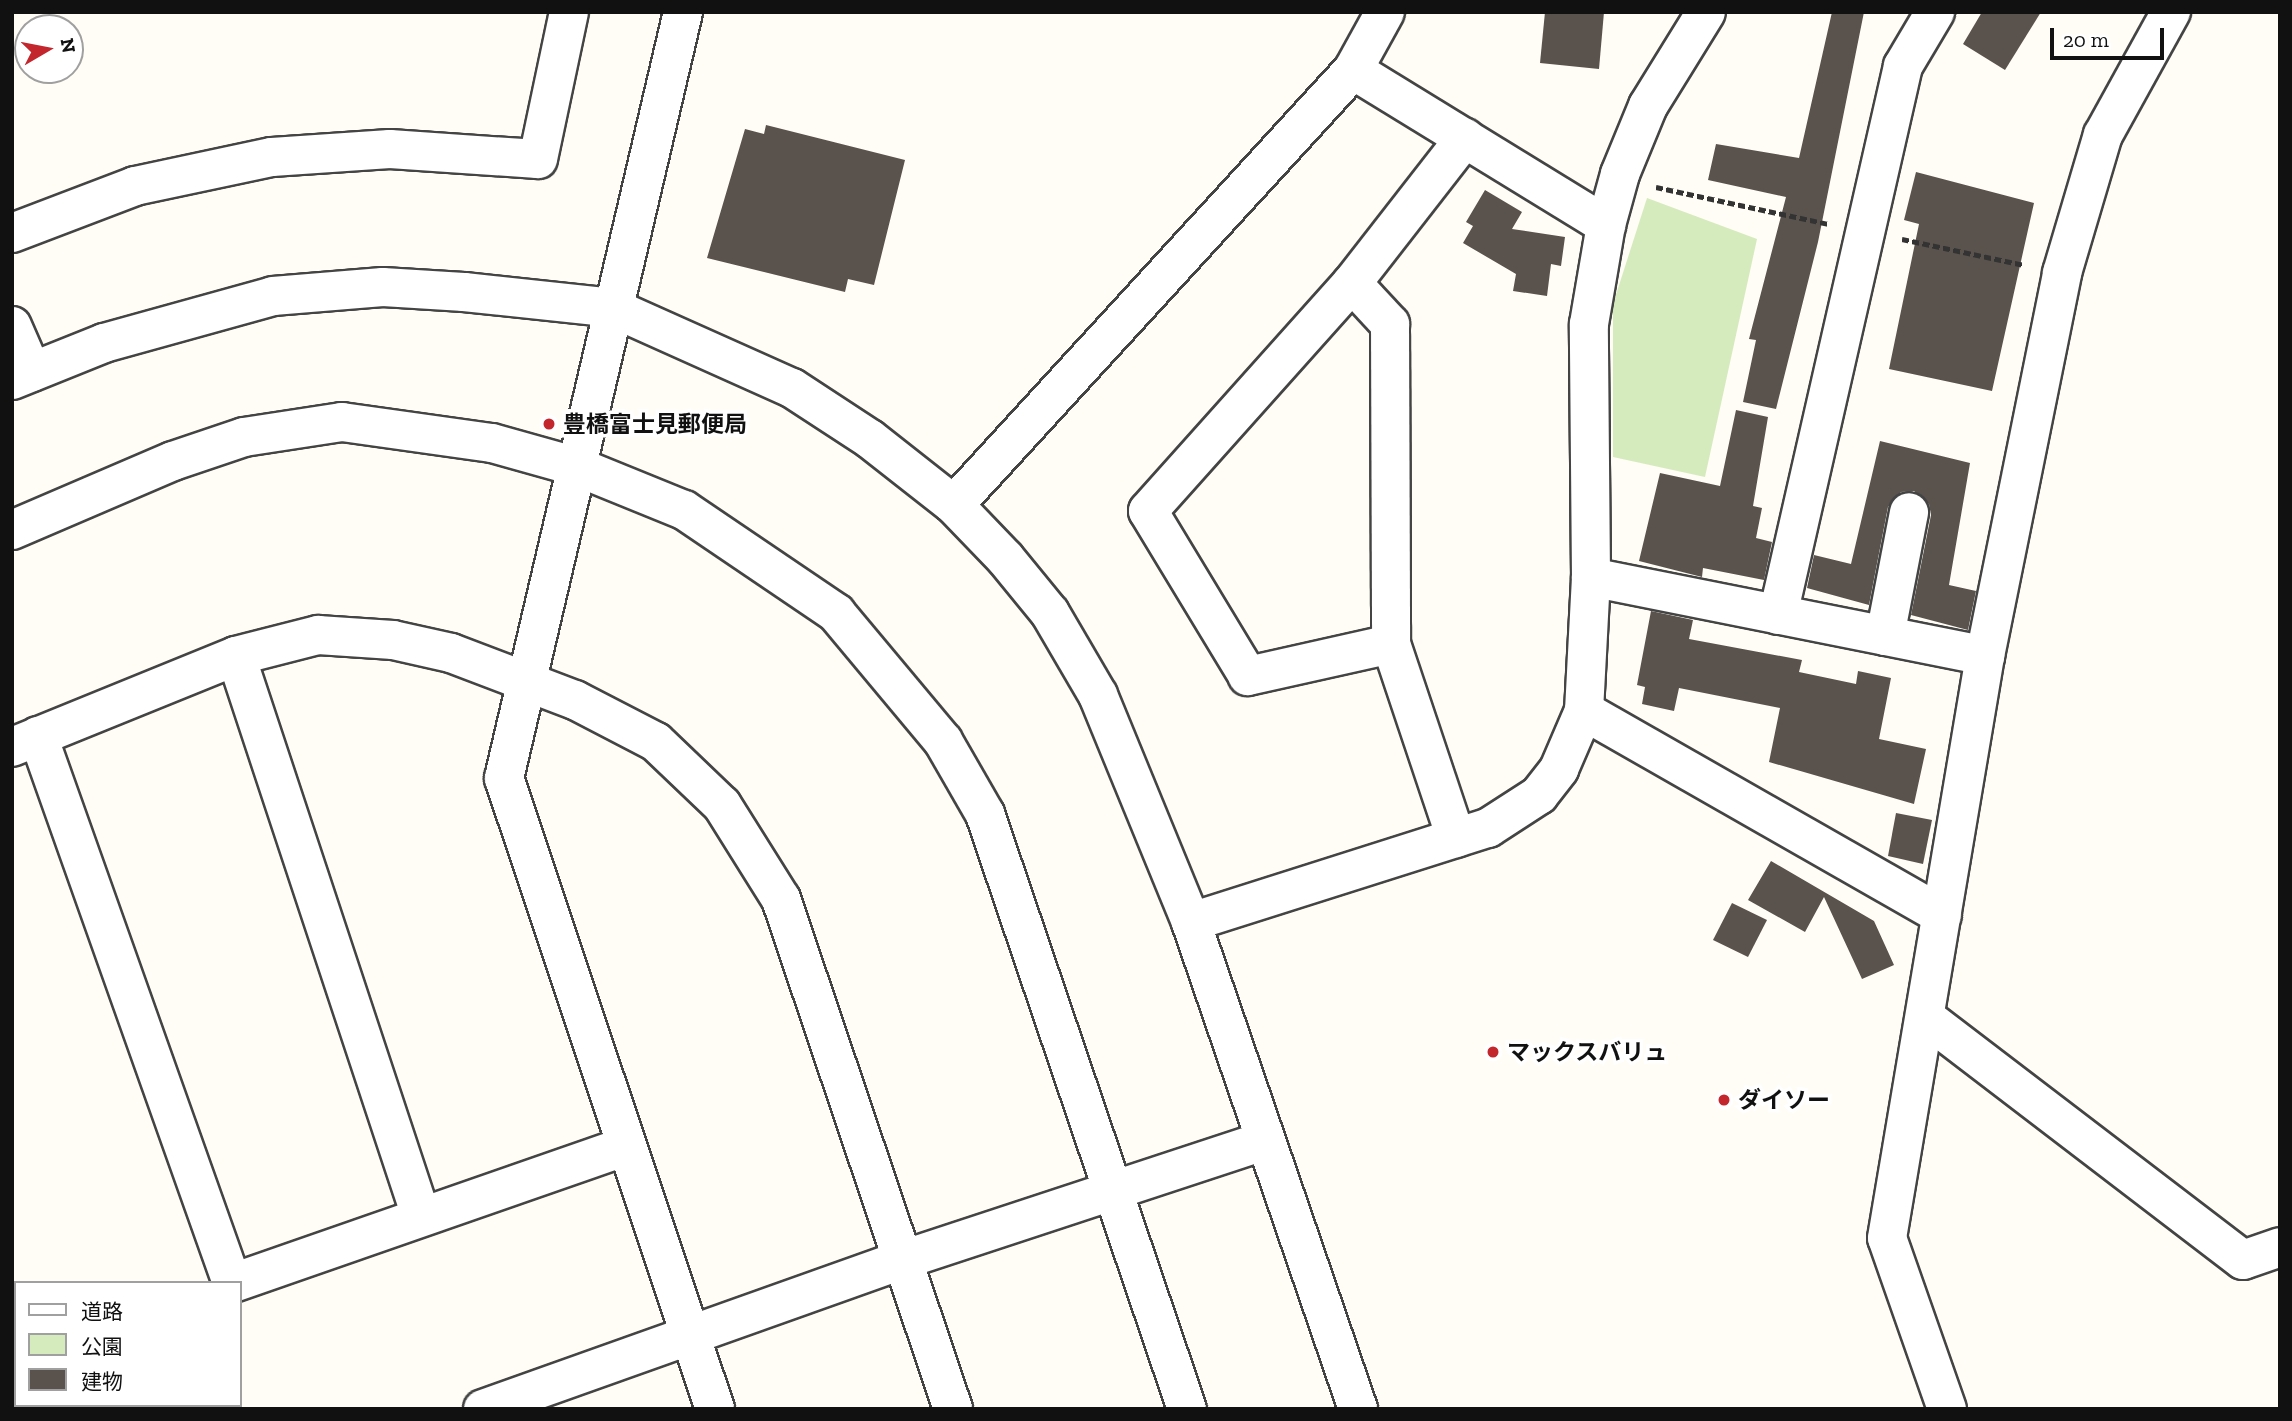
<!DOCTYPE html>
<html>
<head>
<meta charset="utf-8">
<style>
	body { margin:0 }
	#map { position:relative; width:2292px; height:1421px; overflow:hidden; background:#fffdf5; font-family:"Zilla Slab","Noto Sans JP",serif }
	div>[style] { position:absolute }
	.green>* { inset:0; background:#d5ebbd }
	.building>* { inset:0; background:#5a524d }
	.path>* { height:4.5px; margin-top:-2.25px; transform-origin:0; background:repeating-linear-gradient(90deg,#333 0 7px,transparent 0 10.5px) }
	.roads { filter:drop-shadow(2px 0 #444) drop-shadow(-2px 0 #444) drop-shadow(0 2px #444) drop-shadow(0 -2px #444) }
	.minor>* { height:38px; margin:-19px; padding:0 19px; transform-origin:19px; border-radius:19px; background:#fff }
	.dots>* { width:19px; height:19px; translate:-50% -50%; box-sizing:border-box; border:4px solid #fff; border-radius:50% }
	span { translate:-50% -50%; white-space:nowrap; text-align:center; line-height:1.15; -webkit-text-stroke:7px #fff; paint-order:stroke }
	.poi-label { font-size:23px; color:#111; font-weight:700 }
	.left { translate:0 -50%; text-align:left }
	.frame { position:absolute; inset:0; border:14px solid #111; pointer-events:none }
	.legend { position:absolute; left:14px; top:1281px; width:228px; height:126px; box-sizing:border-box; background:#fff; border:2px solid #a0a0a0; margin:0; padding:9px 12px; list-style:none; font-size:21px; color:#111 }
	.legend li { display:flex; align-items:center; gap:14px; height:35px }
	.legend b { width:35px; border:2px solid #a0a0a0 }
	.north { position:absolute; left:14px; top:14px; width:70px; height:70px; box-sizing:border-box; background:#fff; border:2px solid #a0a0a0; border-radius:50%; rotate:80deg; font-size:19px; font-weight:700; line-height:28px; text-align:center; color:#111 }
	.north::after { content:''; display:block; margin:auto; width:24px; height:32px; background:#c4262e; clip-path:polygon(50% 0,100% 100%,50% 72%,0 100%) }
	.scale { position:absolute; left:2050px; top:28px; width:114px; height:32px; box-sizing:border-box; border:4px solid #111; border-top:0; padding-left:9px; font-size:21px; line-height:24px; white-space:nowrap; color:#111; -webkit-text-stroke:5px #fff; paint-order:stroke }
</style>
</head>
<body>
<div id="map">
	<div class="green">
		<div style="clip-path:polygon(1647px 198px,1757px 239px,1705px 477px,1613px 457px,1613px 304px)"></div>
	</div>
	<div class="building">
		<div style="clip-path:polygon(1545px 12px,1604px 12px,1599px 69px,1540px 63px)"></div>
		<div style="clip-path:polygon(1832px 12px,1864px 12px,1818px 242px,1776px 409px,1743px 402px,1756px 340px,1749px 339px,1786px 197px,1708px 180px,1716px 144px,1799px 158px)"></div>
		<div style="clip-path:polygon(1982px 12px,2041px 12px,2005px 70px,1963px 44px)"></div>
		<div style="clip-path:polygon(766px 125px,905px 160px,874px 285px,848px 279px,845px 292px,707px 258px,745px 129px,764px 134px)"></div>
		<div style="clip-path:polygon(1916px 172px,2034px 203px,1992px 391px,1889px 369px,1919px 224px,1904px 220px)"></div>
		<div style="clip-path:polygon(1485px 190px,1522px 212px,1512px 229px,1565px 237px,1561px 266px,1551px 264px,1547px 296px,1513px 291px,1516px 274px,1463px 243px,1473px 226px,1466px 222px)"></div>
		<div style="clip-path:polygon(1736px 410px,1768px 417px,1753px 506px,1762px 508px,1756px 538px,1772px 542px,1764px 580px,1703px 568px,1702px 577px,1639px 561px,1660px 473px,1720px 486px)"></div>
		<div style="clip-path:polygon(1880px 441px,1970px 463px,1949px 585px,1976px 591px,1968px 630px,1911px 615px,1931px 515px,1929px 504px,1914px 491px,1901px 492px,1888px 507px,1869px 605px,1807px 588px,1814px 555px,1851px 564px)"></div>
		<div style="clip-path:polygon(1651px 611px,1693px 620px,1689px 639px,1802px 660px,1799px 672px,1856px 684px,1858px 671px,1891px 678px,1879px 739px,1926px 749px,1914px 804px,1769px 762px,1780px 708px,1679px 688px,1674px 711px,1642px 704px,1645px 687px,1637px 685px)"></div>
		<div style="clip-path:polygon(1896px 813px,1932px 820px,1923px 864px,1888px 856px)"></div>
		<div style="clip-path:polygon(1771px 861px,1874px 921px,1894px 965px,1862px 979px,1824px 897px,1805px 932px,1748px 900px)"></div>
		<div style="clip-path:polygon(1732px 903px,1767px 920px,1748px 957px,1713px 940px)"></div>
	</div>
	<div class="path">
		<div style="left:1656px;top:187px;width:176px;rotate:12.1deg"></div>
		<div style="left:1902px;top:239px;width:125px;rotate:12deg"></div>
	</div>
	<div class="roads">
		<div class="minor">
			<div style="left:683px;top:12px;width:787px;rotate:103.15deg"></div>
			<div style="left:504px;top:778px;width:665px;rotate:71.51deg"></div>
			<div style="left:1353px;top:70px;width:297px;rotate:31.5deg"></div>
			<div style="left:12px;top:233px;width:132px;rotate:-20.9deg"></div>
			<div style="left:135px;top:186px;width:140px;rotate:-12deg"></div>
			<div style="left:272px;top:157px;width:118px;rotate:-3.9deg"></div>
			<div style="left:390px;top:149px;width:148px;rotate:3.9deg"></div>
			<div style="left:538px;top:159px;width:150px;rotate:-78.1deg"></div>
			<div style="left:1352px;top:283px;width:56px;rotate:47.2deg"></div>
			<div style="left:1390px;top:324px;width:320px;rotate:89.8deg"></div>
			<div style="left:12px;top:326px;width:50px;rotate:66.5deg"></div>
			<div style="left:12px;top:380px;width:99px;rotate:-21.9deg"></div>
			<div style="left:104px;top:343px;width:175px;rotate:-15.5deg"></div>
			<div style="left:273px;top:296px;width:110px;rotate:-4.7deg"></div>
			<div style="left:383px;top:287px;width:81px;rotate:3.5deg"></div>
			<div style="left:464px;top:292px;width:150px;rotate:6.1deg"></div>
			<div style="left:613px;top:308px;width:196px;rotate:24.1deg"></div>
			<div style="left:792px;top:388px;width:93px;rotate:33.2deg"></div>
			<div style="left:870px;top:439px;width:107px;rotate:38.2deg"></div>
			<div style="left:954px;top:505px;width:74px;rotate:46.1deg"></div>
			<div style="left:1005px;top:558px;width:71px;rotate:50.7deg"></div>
			<div style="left:1050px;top:613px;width:95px;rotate:59.7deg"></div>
			<div style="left:1098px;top:695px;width:245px;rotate:67.7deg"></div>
			<div style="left:1191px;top:922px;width:515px;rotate:71.07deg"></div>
			<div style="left:954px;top:505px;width:590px;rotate:-47.47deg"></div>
			<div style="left:1353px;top:70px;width:66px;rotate:-61.1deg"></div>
			<div style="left:12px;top:530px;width:175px;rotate:-23.2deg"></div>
			<div style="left:173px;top:461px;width:75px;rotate:-18.7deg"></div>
			<div style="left:244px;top:437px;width:99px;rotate:-8.7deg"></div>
			<div style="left:342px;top:422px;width:151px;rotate:8deg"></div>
			<div style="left:492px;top:443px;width:89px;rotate:15.6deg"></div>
			<div style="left:578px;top:467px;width:114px;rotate:22.1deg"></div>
			<div style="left:684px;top:510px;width:184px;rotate:34.1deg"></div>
			<div style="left:836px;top:613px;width:167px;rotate:50.1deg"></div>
			<div style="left:943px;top:741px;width:84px;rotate:60.1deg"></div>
			<div style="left:985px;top:814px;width:628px;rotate:71.25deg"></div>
			<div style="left:1591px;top:577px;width:402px;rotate:11.3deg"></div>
			<div style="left:1778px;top:615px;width:563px;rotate:-77.17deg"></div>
			<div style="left:1903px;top:66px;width:63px;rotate:-59.3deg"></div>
			<div style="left:1885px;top:636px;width:126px;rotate:-79deg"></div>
			<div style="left:236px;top:656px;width:590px;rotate:71.72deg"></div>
			<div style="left:1584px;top:711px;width:412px;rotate:29.7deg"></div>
			<div style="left:38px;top:736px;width:580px;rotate:70.47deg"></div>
			<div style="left:12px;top:747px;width:242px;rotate:-22.1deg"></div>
			<div style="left:236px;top:656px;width:85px;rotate:-14.4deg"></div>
			<div style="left:318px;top:635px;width:75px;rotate:3.8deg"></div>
			<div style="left:393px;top:640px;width:59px;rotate:12.6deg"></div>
			<div style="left:451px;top:653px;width:133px;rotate:20.8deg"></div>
			<div style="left:575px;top:700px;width:91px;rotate:27.4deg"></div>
			<div style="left:656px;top:742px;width:91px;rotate:43.7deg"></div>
			<div style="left:722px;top:805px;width:111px;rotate:57.9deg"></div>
			<div style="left:781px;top:899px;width:538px;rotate:71.36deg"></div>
			<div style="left:1456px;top:838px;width:205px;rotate:-108.5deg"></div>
			<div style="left:1391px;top:644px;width:147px;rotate:167.4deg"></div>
			<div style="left:1248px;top:676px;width:193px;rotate:-121.2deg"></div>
			<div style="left:1148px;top:511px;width:306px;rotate:-48.2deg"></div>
			<div style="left:1352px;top:283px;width:184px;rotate:-52.1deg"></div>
			<div style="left:1191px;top:922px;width:312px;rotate:-17.6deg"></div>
			<div style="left:1488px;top:828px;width:61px;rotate:-32.9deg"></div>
			<div style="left:1539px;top:795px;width:33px;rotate:-52deg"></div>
			<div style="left:1559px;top:769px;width:63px;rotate:-66.7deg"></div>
			<div style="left:1584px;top:711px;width:134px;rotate:-87deg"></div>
			<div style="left:1591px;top:577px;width:253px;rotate:-90.5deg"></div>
			<div style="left:1589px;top:324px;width:100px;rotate:-80.3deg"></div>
			<div style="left:1606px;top:225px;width:53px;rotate:-74.6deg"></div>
			<div style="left:1620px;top:174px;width:74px;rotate:-67.6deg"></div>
			<div style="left:1648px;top:106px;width:110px;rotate:-58.3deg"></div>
			<div style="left:1925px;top:1017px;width:400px;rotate:37.4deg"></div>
			<div style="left:2243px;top:1260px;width:39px;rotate:-19deg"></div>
			<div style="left:233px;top:1283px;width:416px;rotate:-19.2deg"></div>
			<div style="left:12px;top:1307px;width:11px;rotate:68deg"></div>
			<div style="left:47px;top:1405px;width:4px;rotate:76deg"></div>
			<div style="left:483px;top:1409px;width:445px;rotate:-19.6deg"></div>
			<div style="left:902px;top:1260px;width:381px;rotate:-18.2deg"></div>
			<div style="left:1947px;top:1409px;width:181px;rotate:-109.3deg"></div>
			<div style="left:1887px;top:1238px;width:590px;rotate:-80.44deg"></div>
			<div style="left:1985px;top:656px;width:391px;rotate:-78.6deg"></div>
			<div style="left:2062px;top:273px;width:144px;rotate:-73.5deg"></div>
			<div style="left:2103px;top:135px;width:141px;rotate:-61.1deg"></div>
		</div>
	</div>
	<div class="dots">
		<div style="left:549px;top:424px;background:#c4262e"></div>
		<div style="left:1493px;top:1052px;background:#c4262e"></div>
		<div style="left:1724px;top:1100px;background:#c4262e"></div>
	</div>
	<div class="poi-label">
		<span class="left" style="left:563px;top:424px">豊橋富士見郵便局</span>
		<span class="left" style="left:1507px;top:1052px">マックスバリュ</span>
		<span class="left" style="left:1738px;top:1100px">ダイソー</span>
	</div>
	<div class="frame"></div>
	<ul class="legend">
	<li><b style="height:9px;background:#fff"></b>道路</li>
	<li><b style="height:19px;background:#d5ebbd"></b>公園</li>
	<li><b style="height:19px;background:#5a524d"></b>建物</li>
	</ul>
	<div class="north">N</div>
	<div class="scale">20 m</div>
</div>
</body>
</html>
